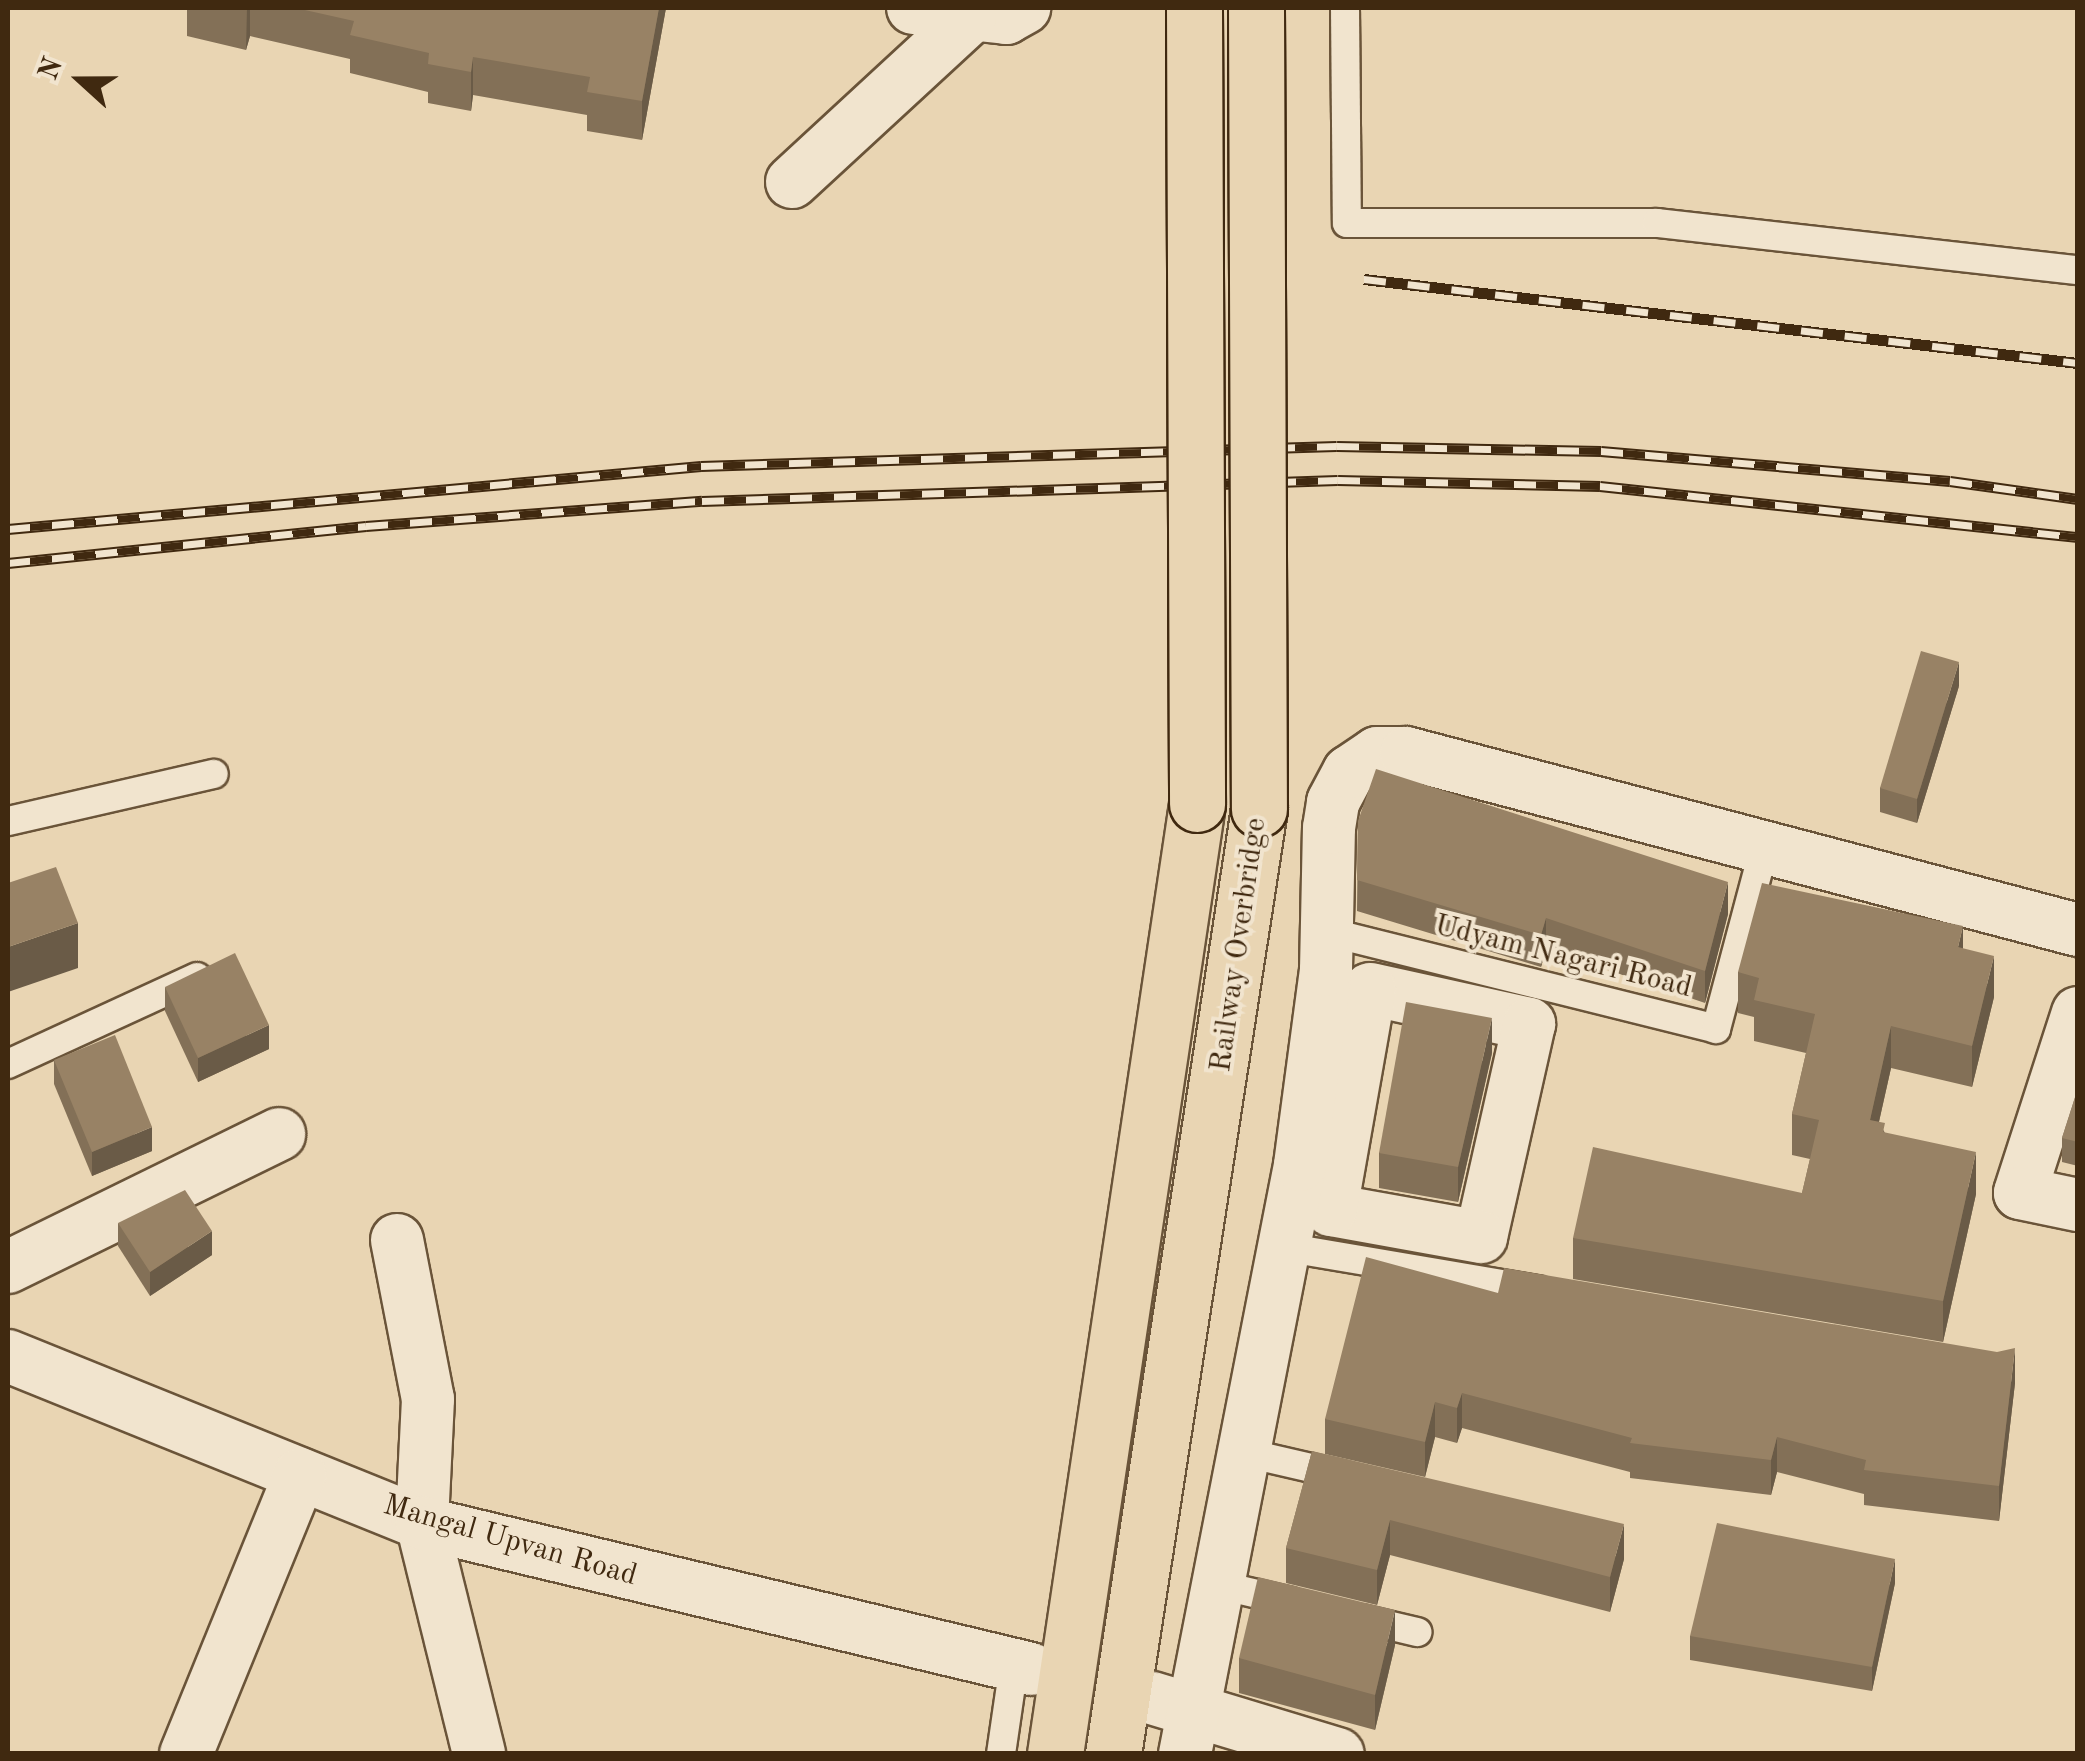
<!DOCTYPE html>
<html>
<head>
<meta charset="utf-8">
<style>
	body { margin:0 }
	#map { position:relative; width:2085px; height:1761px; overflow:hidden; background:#e9d5b3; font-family:"Old Standard TT",serif }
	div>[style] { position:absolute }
	.roads { filter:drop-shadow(2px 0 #6a5439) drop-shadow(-2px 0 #6a5439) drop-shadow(0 2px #6a5439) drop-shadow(0 -2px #6a5439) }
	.service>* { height:28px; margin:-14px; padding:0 14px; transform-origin:14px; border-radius:14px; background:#f1e4ce }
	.minor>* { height:52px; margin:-26px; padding:0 26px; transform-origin:26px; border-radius:26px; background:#f1e4ce }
	.primary>* { height:55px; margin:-27.5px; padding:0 27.5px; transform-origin:27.5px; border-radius:27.5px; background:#e9d5b3 }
	.rail>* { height:11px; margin-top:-5.5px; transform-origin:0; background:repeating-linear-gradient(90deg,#f1e4ce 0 22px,#402910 0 44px); box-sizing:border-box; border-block:2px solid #402910 }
	.bridges { filter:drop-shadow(2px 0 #402910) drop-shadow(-2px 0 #402910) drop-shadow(0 2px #402910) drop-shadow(0 -2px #402910) }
	.primary-bridge>* { height:55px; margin:-27.5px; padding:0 27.5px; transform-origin:27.5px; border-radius:27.5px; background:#e9d5b3 }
	.wall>* { inset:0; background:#837057 }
	.shaded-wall>* { inset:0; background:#6a5b47 }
	.building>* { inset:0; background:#988265 }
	span { translate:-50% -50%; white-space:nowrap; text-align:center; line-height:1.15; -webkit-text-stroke:8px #f1e4ce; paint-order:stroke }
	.street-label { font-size:30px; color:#402910 }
	.frame { position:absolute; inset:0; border:10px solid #402910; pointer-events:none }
	.north { position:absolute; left:30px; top:30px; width:100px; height:100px; -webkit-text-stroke:8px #f1e4ce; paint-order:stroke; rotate:291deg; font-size:28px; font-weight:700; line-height:40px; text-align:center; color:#402910 }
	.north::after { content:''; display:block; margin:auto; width:35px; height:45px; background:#402910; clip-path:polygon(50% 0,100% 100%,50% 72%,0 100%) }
</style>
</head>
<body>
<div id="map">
	<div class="roads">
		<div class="service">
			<div style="left:1345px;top:8px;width:215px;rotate:89.5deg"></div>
			<div style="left:1347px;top:223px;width:310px"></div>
			<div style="left:1657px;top:223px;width:424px;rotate:6.4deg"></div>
			<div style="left:8px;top:821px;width:211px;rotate:-12.9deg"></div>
			<div style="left:1328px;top:932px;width:400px;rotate:14deg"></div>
			<div style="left:1716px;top:1029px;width:187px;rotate:-75.1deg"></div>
			<div style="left:8px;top:1064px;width:208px;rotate:-24.7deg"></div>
			<div style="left:1283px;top:1247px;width:259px;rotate:9.6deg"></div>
			<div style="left:1242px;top:1452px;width:103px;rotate:13deg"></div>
			<div style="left:1215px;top:1584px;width:78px;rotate:13.3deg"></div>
			<div style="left:1362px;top:1619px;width:57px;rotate:13.3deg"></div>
			<div style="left:1001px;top:1754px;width:90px;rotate:-81.7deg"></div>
		</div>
		<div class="minor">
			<div style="left:913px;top:8px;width:94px;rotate:6.1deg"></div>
			<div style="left:1006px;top:18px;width:21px;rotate:-29deg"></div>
			<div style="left:792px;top:182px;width:242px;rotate:-42.7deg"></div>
			<div style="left:1370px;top:989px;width:163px;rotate:12.4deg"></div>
			<div style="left:1529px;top:1024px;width:218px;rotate:102.7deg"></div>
			<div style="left:1481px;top:1237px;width:152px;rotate:-169.8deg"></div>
			<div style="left:1331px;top:1210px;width:224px;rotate:-80deg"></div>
			<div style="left:2078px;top:1013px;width:189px;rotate:107.9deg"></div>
			<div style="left:2020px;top:1193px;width:59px;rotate:11.7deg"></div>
			<div style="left:397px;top:1240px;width:162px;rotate:79deg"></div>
			<div style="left:428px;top:1399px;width:124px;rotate:92.8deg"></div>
			<div style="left:422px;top:1523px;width:238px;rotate:76.1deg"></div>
			<div style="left:8px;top:1267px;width:302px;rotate:-26.1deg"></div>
			<div style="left:8px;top:1356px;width:446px;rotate:22deg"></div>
			<div style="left:422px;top:1523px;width:626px;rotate:13.48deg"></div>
			<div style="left:1152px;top:1698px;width:194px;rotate:16.8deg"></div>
			<div style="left:186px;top:1754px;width:302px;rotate:-67.8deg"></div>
			<div style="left:1185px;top:1754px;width:600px;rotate:-78.95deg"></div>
			<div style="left:1300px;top:1165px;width:197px;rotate:-82.4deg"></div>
			<div style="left:1326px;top:970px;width:142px;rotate:-88.8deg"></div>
			<div style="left:1329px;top:828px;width:26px;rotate:-81deg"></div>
			<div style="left:1333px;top:802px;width:34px;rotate:-62deg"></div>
			<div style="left:1349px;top:772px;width:34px;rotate:-34deg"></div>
			<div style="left:1377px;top:753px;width:29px"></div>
			<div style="left:1406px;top:753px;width:695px;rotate:14.76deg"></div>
		</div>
		<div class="primary">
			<div style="left:1055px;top:1754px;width:961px;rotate:-81.5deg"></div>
			<div style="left:1113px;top:1754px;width:956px;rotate:-81.22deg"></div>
		</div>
	</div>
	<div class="rail">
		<div style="left:1364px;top:279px;width:719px;rotate:6.71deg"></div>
		<div style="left:8px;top:529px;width:696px;rotate:-5.19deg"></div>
		<div style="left:701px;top:466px;width:636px;rotate:-1.8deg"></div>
		<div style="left:1337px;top:446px;width:264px;rotate:1.1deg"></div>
		<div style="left:1601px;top:451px;width:350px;rotate:4.9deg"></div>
		<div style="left:1950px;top:481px;width:129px;rotate:8deg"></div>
		<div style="left:8px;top:563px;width:360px;rotate:-5.9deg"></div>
		<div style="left:366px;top:526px;width:337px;rotate:-4.3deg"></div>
		<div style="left:702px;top:501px;width:636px;rotate:-1.89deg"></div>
		<div style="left:1338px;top:480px;width:262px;rotate:1.3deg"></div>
		<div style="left:1600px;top:486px;width:481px;rotate:6.1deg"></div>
	</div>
	<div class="bridges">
		<div class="primary-bridge">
			<div style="left:1194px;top:8px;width:796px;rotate:89.78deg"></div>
			<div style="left:1256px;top:8px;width:801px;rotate:89.79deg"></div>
		</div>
	</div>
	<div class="wall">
		<div style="clip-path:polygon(187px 8px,666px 8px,642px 140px,587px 131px,587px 115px,473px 95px,471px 111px,428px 103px,428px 92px,350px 73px,350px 59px,250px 36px,246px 50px,187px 36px)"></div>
		<div style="clip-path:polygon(1959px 686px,1917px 823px,1880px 812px,1880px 788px)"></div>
		<div style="clip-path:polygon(1358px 821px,1728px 914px,1705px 1003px,1546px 949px,1541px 967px,1357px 911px)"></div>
		<div style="clip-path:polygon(1963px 949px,1994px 997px,1972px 1087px,1891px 1068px,1879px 1122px,1885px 1133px,1976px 1194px,1943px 1342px,1573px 1279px,1573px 1238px,1802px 1193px,1810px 1159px,1792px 1155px,1792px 1114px,1806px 1053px,1754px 1041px,1754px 1017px,1738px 1013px,1738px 972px)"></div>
		<div style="clip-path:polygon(165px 987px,269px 1049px,198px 1082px,165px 1011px)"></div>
		<div style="clip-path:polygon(1492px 1053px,1458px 1202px,1379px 1188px,1379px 1153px)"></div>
		<div style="clip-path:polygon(54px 1060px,152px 1151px,92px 1176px,54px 1084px)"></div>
		<div style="clip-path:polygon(2078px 1088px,2078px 1166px,2062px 1162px,2062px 1138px)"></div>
		<div style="clip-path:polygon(118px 1223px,212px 1255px,150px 1296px,118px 1246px)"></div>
		<div style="clip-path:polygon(1498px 1293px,2015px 1383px,1999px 1521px,1864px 1505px,1864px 1494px,1777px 1472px,1771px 1495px,1630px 1478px,1630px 1472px,1462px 1428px,1457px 1443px,1435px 1437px,1425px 1477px,1325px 1454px,1325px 1419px)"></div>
		<div style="clip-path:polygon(1312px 1451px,1624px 1559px,1610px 1612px,1390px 1555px,1377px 1605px,1286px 1583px,1286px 1548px)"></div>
		<div style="clip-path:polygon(1895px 1583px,1872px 1691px,1690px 1660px,1690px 1636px)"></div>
		<div style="clip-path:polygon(1395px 1645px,1375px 1730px,1239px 1693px,1239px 1658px)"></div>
	</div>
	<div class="shaded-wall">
		<div style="clip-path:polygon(247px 8px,250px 8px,250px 36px,246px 50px)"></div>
		<div style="clip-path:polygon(659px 8px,666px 8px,642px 140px,642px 101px)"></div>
		<div style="clip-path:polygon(473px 57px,473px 95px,471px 111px,471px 72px)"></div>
		<div style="clip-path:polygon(1959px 662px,1959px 686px,1917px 823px,1917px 799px)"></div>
		<div style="clip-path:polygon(1728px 882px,1728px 914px,1705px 1003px,1705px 971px)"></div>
		<div style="clip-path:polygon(1546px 918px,1546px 949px,1541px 967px,1541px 935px)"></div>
		<div style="clip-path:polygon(78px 923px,78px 968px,8px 992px,8px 947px)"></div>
		<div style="clip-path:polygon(1963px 926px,1963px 967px,1958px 947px)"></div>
		<div style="clip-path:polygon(1994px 956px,1994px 997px,1972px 1087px,1972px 1046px)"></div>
		<div style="clip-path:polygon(1492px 1018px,1492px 1053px,1458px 1202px,1458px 1167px)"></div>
		<div style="clip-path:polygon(269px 1025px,269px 1049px,198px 1082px,198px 1058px)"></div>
		<div style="clip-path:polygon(1891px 1026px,1891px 1068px,1870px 1161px,1870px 1120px)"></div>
		<div style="clip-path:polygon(152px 1127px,152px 1151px,92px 1176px,92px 1152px)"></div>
		<div style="clip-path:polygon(1976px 1152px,1976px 1194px,1943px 1342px,1943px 1301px)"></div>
		<div style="clip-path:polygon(212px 1231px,212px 1255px,150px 1296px,150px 1272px)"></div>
		<div style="clip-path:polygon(2015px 1348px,2015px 1383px,1999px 1521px,1999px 1486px)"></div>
		<div style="clip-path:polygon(1462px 1393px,1462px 1428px,1457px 1443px,1457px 1408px)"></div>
		<div style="clip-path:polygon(1435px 1402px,1435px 1437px,1425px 1477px,1425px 1442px)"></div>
		<div style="clip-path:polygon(1777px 1437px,1777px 1472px,1771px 1495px,1771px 1460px)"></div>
		<div style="clip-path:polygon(1390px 1520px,1390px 1555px,1377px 1605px,1377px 1570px)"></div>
		<div style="clip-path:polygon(1624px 1524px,1624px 1559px,1610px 1612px,1610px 1577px)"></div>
		<div style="clip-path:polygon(1895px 1559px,1895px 1583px,1872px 1691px,1872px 1667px)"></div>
		<div style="clip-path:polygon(1395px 1610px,1395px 1645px,1375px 1730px,1375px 1695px)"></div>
	</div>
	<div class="building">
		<div style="clip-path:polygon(296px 8px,659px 8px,642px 101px,587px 92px,590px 77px,473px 57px,471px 72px,428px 64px,429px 53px,350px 35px,354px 21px)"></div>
		<div style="clip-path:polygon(1921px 651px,1959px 662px,1917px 799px,1880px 788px)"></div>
		<div style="clip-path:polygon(1376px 769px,1728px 882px,1705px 971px,1546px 918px,1541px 935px,1357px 880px,1358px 821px)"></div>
		<div style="clip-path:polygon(56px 867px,78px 923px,8px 947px,8px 883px)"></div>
		<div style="clip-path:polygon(1762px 883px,1963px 926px,1958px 947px,1994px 956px,1972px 1046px,1891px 1026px,1870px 1120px,1885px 1123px,1883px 1132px,1976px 1152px,1943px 1301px,1573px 1238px,1593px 1147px,1802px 1193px,1819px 1120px,1792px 1114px,1815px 1014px,1754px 1000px,1759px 978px,1738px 972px)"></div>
		<div style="clip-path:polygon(235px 953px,269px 1025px,198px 1058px,165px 987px)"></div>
		<div style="clip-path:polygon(1406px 1002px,1492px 1018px,1458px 1167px,1379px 1153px)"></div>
		<div style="clip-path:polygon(115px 1035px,152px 1127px,92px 1152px,54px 1060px)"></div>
		<div style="clip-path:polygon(2078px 1088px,2078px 1142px,2062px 1138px)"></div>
		<div style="clip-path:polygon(185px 1190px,212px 1231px,150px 1272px,118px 1223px)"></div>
		<div style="clip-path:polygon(1366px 1257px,1498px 1293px,1504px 1268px,1997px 1352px,2015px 1348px,1999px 1486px,1864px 1470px,1866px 1460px,1777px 1437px,1771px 1460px,1630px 1443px,1632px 1438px,1462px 1393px,1457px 1408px,1435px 1402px,1425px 1442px,1325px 1419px)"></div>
		<div style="clip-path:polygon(1312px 1451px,1624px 1524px,1610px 1577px,1390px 1520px,1377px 1570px,1286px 1548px)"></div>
		<div style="clip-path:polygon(1717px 1523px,1895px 1559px,1872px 1667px,1690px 1636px)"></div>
		<div style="clip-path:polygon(1258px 1577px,1395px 1610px,1375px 1695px,1239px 1658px)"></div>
	</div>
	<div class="street-label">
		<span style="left:1239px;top:945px;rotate:-82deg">Railway Overbridge</span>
		<span style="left:1563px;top:957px;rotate:14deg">Udyam Nagari Road</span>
		<span style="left:510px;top:1541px;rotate:16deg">Mangal Upvan Road</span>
	</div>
	<div class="frame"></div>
	<div class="north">N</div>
</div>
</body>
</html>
